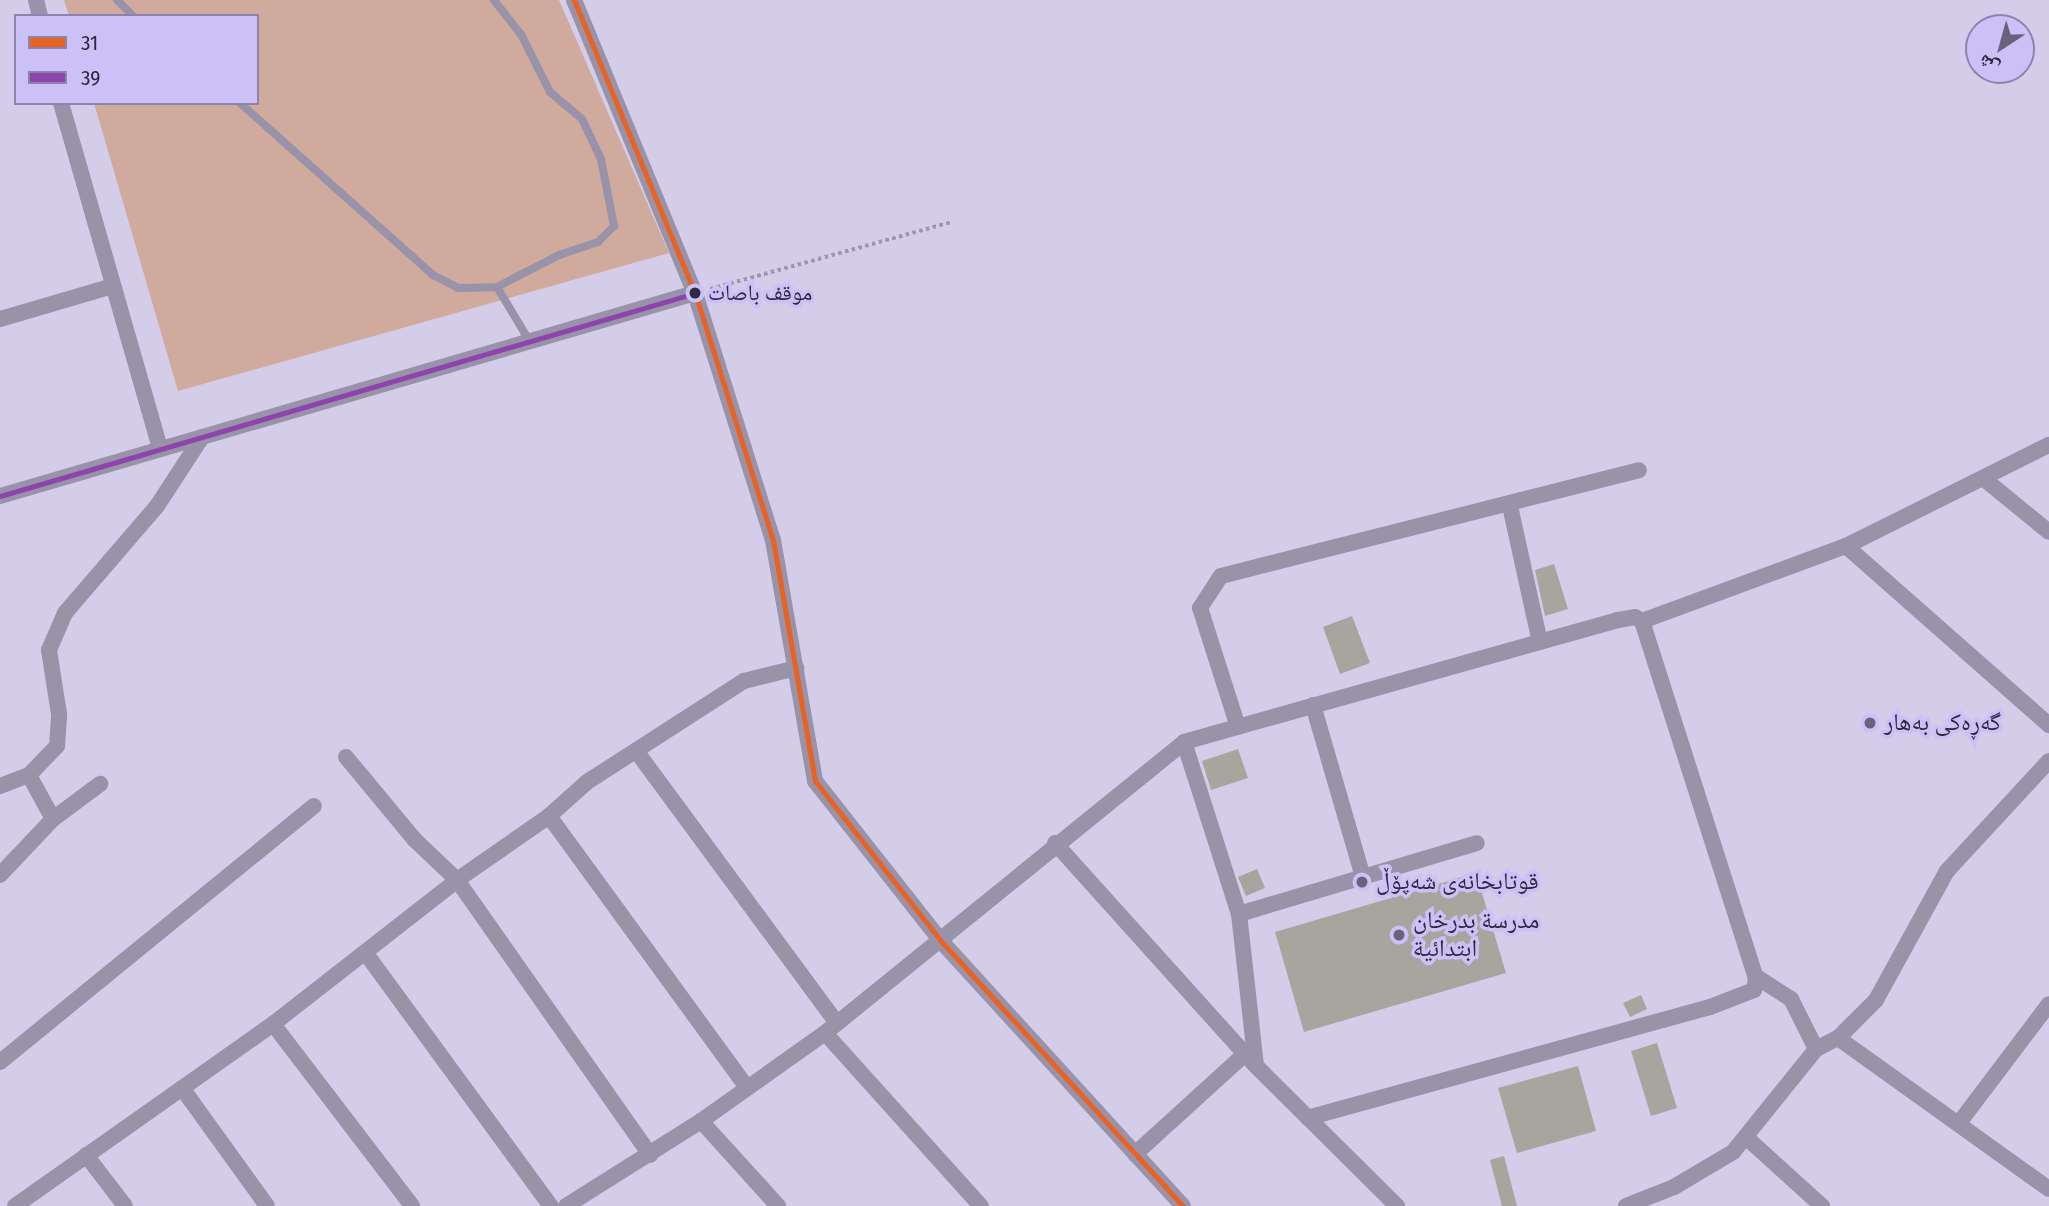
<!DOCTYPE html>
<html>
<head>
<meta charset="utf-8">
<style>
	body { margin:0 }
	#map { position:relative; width:2049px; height:1206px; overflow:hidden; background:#d3cdea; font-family:"Fira Sans Condensed","Noto Naskh Arabic",sans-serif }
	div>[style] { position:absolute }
	.green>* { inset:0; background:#d1aa9e }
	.building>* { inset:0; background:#a6a59e }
	.path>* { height:3.5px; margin-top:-1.75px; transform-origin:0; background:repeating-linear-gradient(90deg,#9c97ac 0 3.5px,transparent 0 7px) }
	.service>* { height:8px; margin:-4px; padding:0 4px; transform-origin:4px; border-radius:4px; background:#9893a9 }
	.minor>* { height:16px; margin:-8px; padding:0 8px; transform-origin:8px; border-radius:8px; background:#9893a9 }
	.bus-1>* { height:5px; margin:-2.5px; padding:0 2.5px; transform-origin:2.5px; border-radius:2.5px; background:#e86224 }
	.bus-2>* { height:5px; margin:-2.5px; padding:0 2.5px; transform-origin:2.5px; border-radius:2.5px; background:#8e44ad }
	.dots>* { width:19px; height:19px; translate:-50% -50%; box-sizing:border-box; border:4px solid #ccc1f6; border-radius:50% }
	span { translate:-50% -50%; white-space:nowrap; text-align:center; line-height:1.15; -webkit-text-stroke:7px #ccc1f6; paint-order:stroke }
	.bus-label { font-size:22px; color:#2e2841 }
	.left { translate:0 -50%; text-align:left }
	.poi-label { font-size:24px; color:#2e2841 }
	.legend { position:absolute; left:14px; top:14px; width:245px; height:91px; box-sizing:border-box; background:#ccc1f6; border:2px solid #8d84ae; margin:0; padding:9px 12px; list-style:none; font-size:21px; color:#2e2841 }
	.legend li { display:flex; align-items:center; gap:14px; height:35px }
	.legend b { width:35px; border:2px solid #8d84ae }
	.north { position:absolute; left:1965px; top:14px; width:70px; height:70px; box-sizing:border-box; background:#ccc1f6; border:2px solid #8d84ae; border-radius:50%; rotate:216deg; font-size:19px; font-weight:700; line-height:28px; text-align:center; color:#2e2841 }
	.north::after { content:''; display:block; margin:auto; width:24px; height:32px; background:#68627c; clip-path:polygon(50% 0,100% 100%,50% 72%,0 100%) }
</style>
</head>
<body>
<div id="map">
	<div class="green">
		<div style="clip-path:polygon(64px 0,559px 0,669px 253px,178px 391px,94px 103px,257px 103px,257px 16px,69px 16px)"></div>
	</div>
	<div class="building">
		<div style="clip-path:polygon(1554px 564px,1568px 609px,1545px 616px,1535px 570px)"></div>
		<div style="clip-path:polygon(1352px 616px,1370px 663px,1340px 674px,1323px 627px)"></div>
		<div style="clip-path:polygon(1238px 749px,1248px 778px,1211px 790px,1202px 761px)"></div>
		<div style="clip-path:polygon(1257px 869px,1265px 888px,1246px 896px,1238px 877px)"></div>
		<div style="clip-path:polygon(1476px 873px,1506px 973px,1304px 1032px,1275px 932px)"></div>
		<div style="clip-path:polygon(1641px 995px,1647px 1009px,1630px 1017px,1623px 1003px)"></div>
		<div style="clip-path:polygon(1657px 1043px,1677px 1108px,1651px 1116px,1631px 1051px)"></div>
		<div style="clip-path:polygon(1578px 1066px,1596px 1131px,1517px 1153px,1498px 1088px)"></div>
		<div style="clip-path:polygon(1504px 1156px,1517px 1206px,1502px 1206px,1490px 1160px)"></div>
	</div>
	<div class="path">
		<div style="left:710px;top:289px;width:250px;rotate:-15.5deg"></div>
	</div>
	<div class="service">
		<div style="left:117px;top:0;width:23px;rotate:45deg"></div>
		<div style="left:240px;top:103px;width:259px;rotate:41.7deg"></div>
		<div style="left:433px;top:275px;width:28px;rotate:27deg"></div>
		<div style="left:458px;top:288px;width:39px;rotate:-1deg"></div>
		<div style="left:497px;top:287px;width:70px;rotate:-27.3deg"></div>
		<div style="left:559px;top:255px;width:41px;rotate:-18.4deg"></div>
		<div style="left:598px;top:242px;width:23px;rotate:-45deg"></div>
		<div style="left:614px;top:226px;width:68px;rotate:-101deg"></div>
		<div style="left:601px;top:159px;width:44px;rotate:-115.4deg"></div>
		<div style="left:582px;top:119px;width:42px;rotate:-139.8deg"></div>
		<div style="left:550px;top:92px;width:63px;rotate:-116.6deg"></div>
		<div style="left:522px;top:36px;width:46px;rotate:-127.9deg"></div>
		<div style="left:497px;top:287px;width:64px;rotate:59deg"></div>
	</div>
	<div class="minor">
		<div style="left:36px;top:0;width:16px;rotate:76deg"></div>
		<div style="left:574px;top:0;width:317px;rotate:67.6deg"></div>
		<div style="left:695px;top:293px;width:259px;rotate:72.5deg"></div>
		<div style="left:773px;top:540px;width:245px;rotate:80.1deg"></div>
		<div style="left:815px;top:781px;width:204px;rotate:51.8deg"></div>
		<div style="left:941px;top:941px;width:359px;rotate:47.6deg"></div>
		<div style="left:61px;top:103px;width:360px;rotate:74deg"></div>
		<div style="left:0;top:319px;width:118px;rotate:-16.3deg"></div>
		<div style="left:1983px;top:478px;width:85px;rotate:39.3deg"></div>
		<div style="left:0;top:496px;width:724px;rotate:-16.28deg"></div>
		<div style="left:1510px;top:506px;width:139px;rotate:77.6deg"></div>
		<div style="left:1846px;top:546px;width:271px;rotate:41.4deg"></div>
		<div style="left:1642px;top:621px;width:217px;rotate:-20.2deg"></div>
		<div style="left:1846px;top:546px;width:227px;rotate:-26.5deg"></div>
		<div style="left:1313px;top:705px;width:179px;rotate:73.8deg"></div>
		<div style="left:1238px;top:727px;width:125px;rotate:-107.7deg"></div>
		<div style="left:1200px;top:608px;width:38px;rotate:-57deg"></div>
		<div style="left:1221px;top:576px;width:431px;rotate:-14.2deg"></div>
		<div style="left:1184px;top:742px;width:181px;rotate:72.3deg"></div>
		<div style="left:1239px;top:914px;width:153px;rotate:83.6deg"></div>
		<div style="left:637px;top:752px;width:337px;rotate:53.6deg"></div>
		<div style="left:346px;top:757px;width:108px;rotate:50.3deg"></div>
		<div style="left:415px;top:840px;width:58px;rotate:43.6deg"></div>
		<div style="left:457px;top:880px;width:112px;rotate:-34.8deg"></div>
		<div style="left:549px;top:816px;width:51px;rotate:-41.8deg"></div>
		<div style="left:587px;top:782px;width:187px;rotate:-32.8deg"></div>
		<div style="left:744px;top:681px;width:54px;rotate:-14deg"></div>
		<div style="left:29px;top:775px;width:50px;rotate:61.4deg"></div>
		<div style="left:0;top:786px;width:31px;rotate:-21deg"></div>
		<div style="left:29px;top:775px;width:40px;rotate:-46deg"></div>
		<div style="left:57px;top:746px;width:32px;rotate:-86deg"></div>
		<div style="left:59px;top:714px;width:65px;rotate:-98.9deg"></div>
		<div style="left:49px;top:650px;width:40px;rotate:-66.6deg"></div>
		<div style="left:65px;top:613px;width:141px;rotate:-49.3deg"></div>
		<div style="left:157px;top:506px;width:82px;rotate:-56.9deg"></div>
		<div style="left:549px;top:816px;width:336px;rotate:53.9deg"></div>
		<div style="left:1055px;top:843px;width:300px;rotate:48deg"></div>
		<div style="left:1256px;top:1066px;width:199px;rotate:44.8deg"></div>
		<div style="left:0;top:875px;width:77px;rotate:-46.6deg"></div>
		<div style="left:53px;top:819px;width:59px;rotate:-36.7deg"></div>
		<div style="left:1239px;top:914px;width:248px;rotate:-16.6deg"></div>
		<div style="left:367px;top:955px;width:311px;rotate:53.8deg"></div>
		<div style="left:1755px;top:976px;width:43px;rotate:32.6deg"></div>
		<div style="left:1791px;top:999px;width:56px;rotate:63.4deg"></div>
		<div style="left:273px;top:1024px;width:229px;rotate:52.6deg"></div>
		<div style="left:825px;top:1033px;width:233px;rotate:48deg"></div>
		<div style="left:1838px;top:1038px;width:54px;rotate:-45deg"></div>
		<div style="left:1876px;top:1000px;width:147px;rotate:-61.2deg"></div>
		<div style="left:1947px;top:871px;width:150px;rotate:-47.2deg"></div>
		<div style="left:0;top:1062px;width:405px;rotate:-39.2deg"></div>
		<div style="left:182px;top:1088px;width:145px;rotate:54.2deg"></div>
		<div style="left:701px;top:1121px;width:115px;rotate:47.8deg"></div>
		<div style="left:1959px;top:1123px;width:149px;rotate:-52.9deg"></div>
		<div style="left:1748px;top:1139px;width:100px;rotate:42.2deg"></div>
		<div style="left:1135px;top:1154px;width:149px;rotate:-42.3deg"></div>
		<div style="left:86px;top:1155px;width:64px;rotate:52.6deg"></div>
		<div style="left:15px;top:1206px;width:316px;rotate:-35.2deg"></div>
		<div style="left:273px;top:1024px;width:234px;rotate:-38deg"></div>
		<div style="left:457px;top:880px;width:336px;rotate:54.9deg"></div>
		<div style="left:566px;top:1206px;width:160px;rotate:-32.2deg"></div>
		<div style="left:701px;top:1121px;width:152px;rotate:-35.4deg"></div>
		<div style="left:825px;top:1033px;width:462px;rotate:-39deg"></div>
		<div style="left:1184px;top:742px;width:451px;rotate:-15.7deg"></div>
		<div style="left:1618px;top:620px;width:17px;rotate:-10deg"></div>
		<div style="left:1635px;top:617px;width:8px;rotate:30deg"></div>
		<div style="left:1642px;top:621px;width:376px;rotate:72.3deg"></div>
		<div style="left:1756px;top:979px;width:11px;rotate:100deg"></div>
		<div style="left:1754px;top:990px;width:47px;rotate:158.9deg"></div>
		<div style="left:1710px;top:1007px;width:417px;rotate:164.6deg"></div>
		<div style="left:1626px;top:1206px;width:52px;rotate:-21.6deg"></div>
		<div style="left:1674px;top:1187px;width:69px;rotate:-30.7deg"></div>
		<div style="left:1733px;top:1152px;width:132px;rotate:-51.1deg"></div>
		<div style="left:1816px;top:1049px;width:25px;rotate:-27deg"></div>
		<div style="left:1838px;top:1038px;width:259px;rotate:35.6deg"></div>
	</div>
	<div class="bus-1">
		<div style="left:574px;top:0;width:317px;rotate:67.6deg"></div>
		<div style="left:695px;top:293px;width:259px;rotate:72.5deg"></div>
		<div style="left:773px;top:540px;width:245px;rotate:80.1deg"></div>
		<div style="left:815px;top:781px;width:204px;rotate:51.8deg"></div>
		<div style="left:941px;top:941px;width:359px;rotate:47.6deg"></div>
	</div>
	<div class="bus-2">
		<div style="left:0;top:496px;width:724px;rotate:-16.28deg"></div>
	</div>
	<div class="dots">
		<div style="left:695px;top:293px;background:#2e2841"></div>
		<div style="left:1870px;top:723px;background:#68627c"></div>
		<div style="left:1362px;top:882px;background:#68627c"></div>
		<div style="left:1399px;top:935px;background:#68627c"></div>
	</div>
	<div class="bus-label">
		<span class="left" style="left:708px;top:293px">موقف باصات</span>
	</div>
	<div class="poi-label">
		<span class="left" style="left:1884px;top:723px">گەڕەکی بەهار</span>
		<span class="left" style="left:1376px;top:882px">قوتابخانەی شەپۆڵ</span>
		<span class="left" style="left:1413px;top:935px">مدرسة بدرخان<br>ابتدائية</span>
	</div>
	<ul class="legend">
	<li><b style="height:9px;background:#e86224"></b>31</li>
	<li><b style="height:9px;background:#8e44ad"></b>39</li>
	</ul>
	<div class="north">ش</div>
</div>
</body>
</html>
